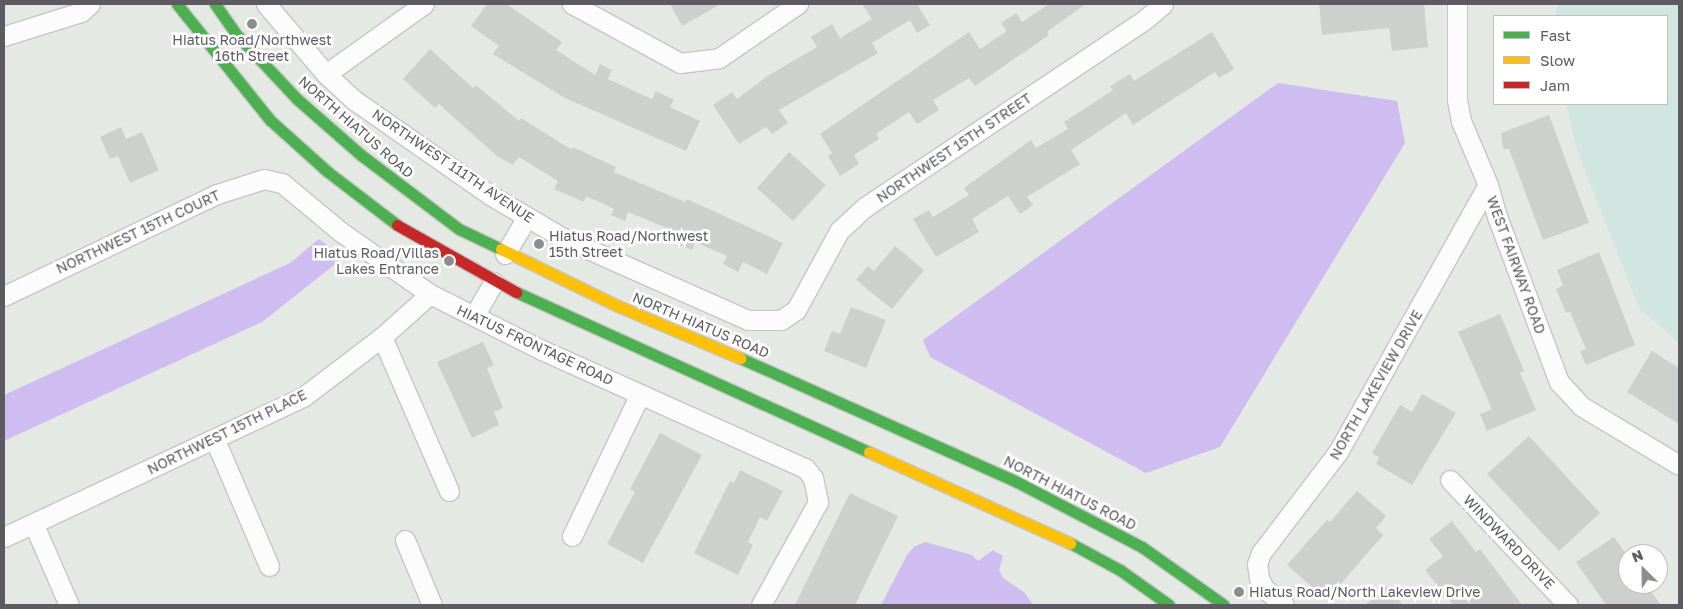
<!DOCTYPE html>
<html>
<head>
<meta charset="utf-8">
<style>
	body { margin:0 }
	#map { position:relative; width:1683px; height:609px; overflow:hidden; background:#e5e9e4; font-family:"Golos Text",sans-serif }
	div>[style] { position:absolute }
	.green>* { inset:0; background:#d1e5e1 }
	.water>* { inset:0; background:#cfbcf0 }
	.building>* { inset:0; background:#cdd0cd }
	.roads { filter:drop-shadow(1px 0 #c5c6c6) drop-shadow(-1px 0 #c5c6c6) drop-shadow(0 1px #c5c6c6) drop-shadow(0 -1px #c5c6c6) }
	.street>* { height:19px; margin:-9.5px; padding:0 9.5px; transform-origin:9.5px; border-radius:9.5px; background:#fbfcfb }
	.fast>* { height:11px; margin:-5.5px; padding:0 5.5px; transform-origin:5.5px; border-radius:5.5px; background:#4caf50 }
	.slow>* { height:11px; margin:-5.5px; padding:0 5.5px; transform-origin:5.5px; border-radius:5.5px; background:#ffc107 }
	.jam>* { height:11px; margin:-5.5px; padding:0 5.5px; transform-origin:5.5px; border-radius:5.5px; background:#c62828 }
	.dots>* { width:14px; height:14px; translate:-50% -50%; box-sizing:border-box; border:2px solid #fff; border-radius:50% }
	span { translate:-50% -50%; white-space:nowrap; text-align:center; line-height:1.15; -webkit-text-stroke:5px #fff; paint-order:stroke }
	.poi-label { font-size:14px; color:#5e5a61 }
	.left { translate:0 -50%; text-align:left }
	.right { translate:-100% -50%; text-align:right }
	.street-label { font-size:14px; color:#5e5a61 }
	.frame { position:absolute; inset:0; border:5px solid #5e5a61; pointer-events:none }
	.legend { position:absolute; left:1493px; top:15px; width:175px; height:90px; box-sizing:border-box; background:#fff; border:1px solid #bfbdc0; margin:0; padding:6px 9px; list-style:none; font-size:15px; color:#5e5a61 }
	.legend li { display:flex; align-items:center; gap:10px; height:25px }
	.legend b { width:25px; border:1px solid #bfbdc0 }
	.north { position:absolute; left:1618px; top:544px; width:50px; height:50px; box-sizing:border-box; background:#fff; border:1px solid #bfbdc0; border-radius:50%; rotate:337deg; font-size:14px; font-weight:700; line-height:20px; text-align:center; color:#5e5a61 }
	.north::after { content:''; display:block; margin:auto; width:18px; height:22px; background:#8d8c8f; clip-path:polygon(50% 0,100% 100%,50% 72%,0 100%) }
</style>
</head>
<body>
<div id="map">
	<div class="green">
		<div style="clip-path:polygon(1557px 4px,1679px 4px,1679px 343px,1639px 308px,1578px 153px,1566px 104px,1667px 104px,1667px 16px,1556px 16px)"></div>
	</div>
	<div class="water">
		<div style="clip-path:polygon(1278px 83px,1397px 101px,1405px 143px,1220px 447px,1146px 473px,930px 357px,923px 340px)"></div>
		<div style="clip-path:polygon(319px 239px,343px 258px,262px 322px,4px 441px,4px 395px,290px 263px)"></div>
		<div style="clip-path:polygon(925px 542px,972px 555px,978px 561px,993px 550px,1003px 556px,999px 570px,1003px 578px,1025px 593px,1033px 605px,881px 605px,907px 555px,914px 547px)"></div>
	</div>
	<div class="building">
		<div style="clip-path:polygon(487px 4px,506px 4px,562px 42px,556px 50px,595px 75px,600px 64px,612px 70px,608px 79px,652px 99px,656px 91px,674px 100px,670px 107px,700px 121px,686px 151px,565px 98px,493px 54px,499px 46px,471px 26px)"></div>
		<div style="clip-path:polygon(670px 4px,721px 4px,682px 26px)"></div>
		<div style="clip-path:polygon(862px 4px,917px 4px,930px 25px,917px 33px,910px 20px,872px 43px,878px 53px,779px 110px,788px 123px,772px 134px,766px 127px,739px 144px,713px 105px,732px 92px,737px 99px,769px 75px,817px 47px,811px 37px,832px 24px,840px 38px,872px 19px)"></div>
		<div style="clip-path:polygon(1049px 4px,1086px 4px,1047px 32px,1049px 35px,975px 86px,969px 78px,933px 100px,939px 110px,917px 124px,909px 112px,876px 134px,879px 139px,854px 155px,859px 164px,840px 176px,828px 156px,832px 153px,820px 134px,969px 32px,980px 49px,1007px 31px,1001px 23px,1016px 13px,1022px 22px)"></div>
		<div style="clip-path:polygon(1319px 4px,1424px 4px,1428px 47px,1392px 51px,1389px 28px,1322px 35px)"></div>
		<div style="clip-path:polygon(1212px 32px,1234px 69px,1219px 78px,1215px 72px,1133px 125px,1126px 113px,1071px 150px,1080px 164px,1027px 197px,1033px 205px,1020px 214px,1008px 196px,972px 219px,979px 232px,936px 257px,913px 219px,929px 210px,933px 217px,969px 195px,964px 188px,1031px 140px,1036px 148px,1068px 129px,1064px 122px,1113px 90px,1110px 86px,1130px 74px,1134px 81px)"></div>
		<div style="clip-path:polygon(430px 49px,473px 88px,476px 85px,519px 121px,521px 118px,572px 150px,573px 147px,616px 167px,614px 172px,685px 202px,687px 199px,783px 243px,767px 274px,743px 262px,738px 272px,723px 264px,727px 256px,695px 242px,692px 250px,663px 238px,667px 228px,628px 212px,625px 221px,611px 215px,614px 209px,586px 196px,584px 202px,554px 189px,558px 181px,519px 157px,513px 165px,497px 156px,439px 104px,435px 108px,403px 79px)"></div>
		<div style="clip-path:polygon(1549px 115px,1589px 223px,1543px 240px,1509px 149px,1503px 149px,1501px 133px)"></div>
		<div style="clip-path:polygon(121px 127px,126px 139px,142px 132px,159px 170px,130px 183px,118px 156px,110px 159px,100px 137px)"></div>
		<div style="clip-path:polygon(789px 152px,826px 185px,793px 221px,757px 188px)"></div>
		<div style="clip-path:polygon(895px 246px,924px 270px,892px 309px,856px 280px,868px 266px,874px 271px)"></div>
		<div style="clip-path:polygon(1599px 252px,1635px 345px,1586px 365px,1580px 351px,1586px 349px,1570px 312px,1566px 313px,1556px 289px,1563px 285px,1557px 270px)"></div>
		<div style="clip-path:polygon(851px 307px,886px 320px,866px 368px,824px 351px,832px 331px,840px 334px)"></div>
		<div style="clip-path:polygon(1500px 314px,1524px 371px,1520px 373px,1536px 410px,1487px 431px,1480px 414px,1492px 409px,1458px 332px)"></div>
		<div style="clip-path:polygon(483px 342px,494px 365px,487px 368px,503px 408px,494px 412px,499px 425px,472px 438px,437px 362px)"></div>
		<div style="clip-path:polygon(1652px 351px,1679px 368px,1679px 424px,1627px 392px)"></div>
		<div style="clip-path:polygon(1422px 394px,1456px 413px,1412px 485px,1376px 464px,1379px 457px,1372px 453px,1400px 405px,1412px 412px)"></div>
		<div style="clip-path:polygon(660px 433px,702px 455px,643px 563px,607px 544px,635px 492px,630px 489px)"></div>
		<div style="clip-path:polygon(1529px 436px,1600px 513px,1559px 551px,1487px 474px)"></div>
		<div style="clip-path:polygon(740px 470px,783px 491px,767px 521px,760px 517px,748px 542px,753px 545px,738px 575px,694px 553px,730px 481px,734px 483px)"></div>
		<div style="clip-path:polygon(1357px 491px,1386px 516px,1376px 528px,1383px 535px,1327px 600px,1287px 565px,1327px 520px,1330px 522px)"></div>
		<div style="clip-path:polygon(850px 493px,898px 516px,855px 605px,795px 605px)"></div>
		<div style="clip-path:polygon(1452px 521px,1476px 552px,1480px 549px,1522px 605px,1453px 605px,1425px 570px,1443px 556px,1429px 539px)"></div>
		<div style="clip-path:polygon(1614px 537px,1628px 557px,1628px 584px,1646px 584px,1661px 605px,1606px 605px,1576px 562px)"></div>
		<div style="clip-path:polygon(1387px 587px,1403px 605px,1365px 605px)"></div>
	</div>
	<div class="roads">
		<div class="street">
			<div style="left:266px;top:4px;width:92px;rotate:49.4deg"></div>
			<div style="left:326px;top:74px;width:38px;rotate:43deg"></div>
			<div style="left:354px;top:100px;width:166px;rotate:34.9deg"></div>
			<div style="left:490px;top:195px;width:85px;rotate:30.5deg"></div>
			<div style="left:563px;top:238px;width:202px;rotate:23.9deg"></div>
			<div style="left:748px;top:320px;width:33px"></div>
			<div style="left:781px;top:320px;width:18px;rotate:-34deg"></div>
			<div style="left:796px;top:310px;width:90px;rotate:-61.4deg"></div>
			<div style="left:839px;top:231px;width:35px;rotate:-43deg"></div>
			<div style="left:865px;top:207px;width:334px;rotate:-33.8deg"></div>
			<div style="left:1143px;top:21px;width:26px;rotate:-40deg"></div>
			<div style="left:572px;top:4px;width:123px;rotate:28.6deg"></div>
			<div style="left:680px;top:63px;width:39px;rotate:-7deg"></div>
			<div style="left:719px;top:58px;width:96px;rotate:-34.4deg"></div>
			<div style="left:1457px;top:4px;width:96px;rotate:90deg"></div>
			<div style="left:1457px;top:100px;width:21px;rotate:79deg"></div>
			<div style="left:1461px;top:121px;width:69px;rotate:67.1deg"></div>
			<div style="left:1488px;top:185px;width:35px;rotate:74deg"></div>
			<div style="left:1498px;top:219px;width:174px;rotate:69.5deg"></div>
			<div style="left:1559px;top:382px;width:33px;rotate:47deg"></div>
			<div style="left:1581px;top:406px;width:114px;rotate:31deg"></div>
			<div style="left:4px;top:36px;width:81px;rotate:-17.3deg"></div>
			<div style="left:81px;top:12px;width:12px;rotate:-42deg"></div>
			<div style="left:326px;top:74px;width:120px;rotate:-35.5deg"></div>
			<div style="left:505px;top:254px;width:43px;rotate:-59.3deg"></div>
			<div style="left:4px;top:296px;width:236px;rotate:-25.6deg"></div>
			<div style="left:217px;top:194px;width:49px;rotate:-17.7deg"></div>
			<div style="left:264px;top:179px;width:18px;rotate:13deg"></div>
			<div style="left:282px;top:183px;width:77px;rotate:39.7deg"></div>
			<div style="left:341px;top:232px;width:108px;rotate:34.9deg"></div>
			<div style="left:430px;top:294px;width:125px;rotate:26.6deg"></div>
			<div style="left:542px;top:350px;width:288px;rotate:24.2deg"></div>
			<div style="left:805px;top:468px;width:13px;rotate:51deg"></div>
			<div style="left:813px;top:478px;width:25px;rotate:78deg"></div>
			<div style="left:818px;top:502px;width:118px;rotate:119deg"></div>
			<div style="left:474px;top:316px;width:39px;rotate:-60deg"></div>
			<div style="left:382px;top:337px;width:168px;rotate:66.5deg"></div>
			<div style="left:215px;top:440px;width:137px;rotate:66.8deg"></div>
			<div style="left:1450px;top:480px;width:172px;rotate:46.7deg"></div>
			<div style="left:34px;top:525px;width:87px;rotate:66.4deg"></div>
			<div style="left:572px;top:536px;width:157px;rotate:-64.4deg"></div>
			<div style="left:4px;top:537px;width:330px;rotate:-25.1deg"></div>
			<div style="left:303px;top:397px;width:99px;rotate:-37.2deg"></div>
			<div style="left:382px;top:337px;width:64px;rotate:-41.9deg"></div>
			<div style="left:405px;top:540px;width:70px;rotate:67.4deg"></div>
			<div style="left:1284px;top:605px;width:26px;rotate:-140deg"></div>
			<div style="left:1264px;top:588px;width:11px;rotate:-117deg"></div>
			<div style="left:1259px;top:578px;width:14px;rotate:-98deg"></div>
			<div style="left:1257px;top:564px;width:12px;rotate:-70deg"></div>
			<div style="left:1261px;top:553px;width:127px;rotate:-52.7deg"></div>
			<div style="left:1338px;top:452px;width:306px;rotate:-60.7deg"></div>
		</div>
		<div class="fast">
			<div style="left:177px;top:4px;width:149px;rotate:51.3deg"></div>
			<div style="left:270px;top:120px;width:78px;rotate:41.9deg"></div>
			<div style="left:328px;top:172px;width:87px;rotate:37.5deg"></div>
			<div style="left:215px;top:4px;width:38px;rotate:55deg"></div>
			<div style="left:237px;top:35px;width:88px;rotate:46.8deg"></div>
			<div style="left:297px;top:99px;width:85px;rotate:41.2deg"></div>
			<div style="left:361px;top:155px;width:123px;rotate:37.1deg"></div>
			<div style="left:459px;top:229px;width:47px;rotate:25.5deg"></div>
			<div style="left:516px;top:292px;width:388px;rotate:24.4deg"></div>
			<div style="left:740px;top:358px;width:303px;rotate:24.1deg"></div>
			<div style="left:1017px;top:482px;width:141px;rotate:27.5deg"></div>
			<div style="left:1142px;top:547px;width:100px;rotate:35.3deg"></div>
			<div style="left:1070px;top:543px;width:57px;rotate:28.4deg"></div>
			<div style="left:1120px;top:570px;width:60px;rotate:35.5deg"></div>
		</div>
		<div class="slow">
			<div style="left:501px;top:249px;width:130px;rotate:26deg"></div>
			<div style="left:618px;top:306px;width:133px;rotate:23.1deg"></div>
			<div style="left:869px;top:452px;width:221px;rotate:24.4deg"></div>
		</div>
		<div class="jam">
			<div style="left:397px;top:225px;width:137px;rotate:29.4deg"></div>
		</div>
	</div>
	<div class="dots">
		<div style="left:252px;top:24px;background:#8d8c8f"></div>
		<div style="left:539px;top:244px;background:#8d8c8f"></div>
		<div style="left:449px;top:261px;background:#8d8c8f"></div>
		<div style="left:1239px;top:592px;background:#8d8c8f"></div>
	</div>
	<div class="poi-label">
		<span style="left:252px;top:48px">Hiatus Road/Northwest<br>16th Street</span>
		<span class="left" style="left:549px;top:244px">Hiatus Road/Northwest<br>15th Street</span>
		<span class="right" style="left:439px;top:261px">Hiatus Road/Villas<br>Lakes Entrance</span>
		<span class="left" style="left:1249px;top:592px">Hiatus Road/North Lakeview Drive</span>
	</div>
	<div class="street-label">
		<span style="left:356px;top:127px;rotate:41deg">NORTH HIATUS ROAD</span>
		<span style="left:954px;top:148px;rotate:-34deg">NORTHWEST 15TH STREET</span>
		<span style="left:453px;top:166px;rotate:34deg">NORTHWEST 111TH AVENUE</span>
		<span style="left:138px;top:232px;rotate:-25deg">NORTHWEST 15TH COURT</span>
		<span style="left:1516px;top:265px;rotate:70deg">WEST FAIRWAY ROAD</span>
		<span style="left:701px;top:325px;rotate:23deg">NORTH HIATUS ROAD</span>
		<span style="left:535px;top:345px;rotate:25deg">HIATUS FRONTAGE ROAD</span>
		<span style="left:1376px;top:385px;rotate:-60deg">NORTH LAKEVIEW DRIVE</span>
		<span style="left:227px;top:432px;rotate:-26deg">NORTHWEST 15TH PLACE</span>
		<span style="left:1070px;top:493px;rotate:27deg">NORTH HIATUS ROAD</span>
		<span style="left:1509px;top:542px;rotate:46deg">WINDWARD DRIVE</span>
	</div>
	<div class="frame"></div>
	<ul class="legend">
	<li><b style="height:6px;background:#4caf50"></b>Fast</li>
	<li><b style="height:6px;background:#ffc107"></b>Slow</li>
	<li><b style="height:6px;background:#c62828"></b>Jam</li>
	</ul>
	<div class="north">N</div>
</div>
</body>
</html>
